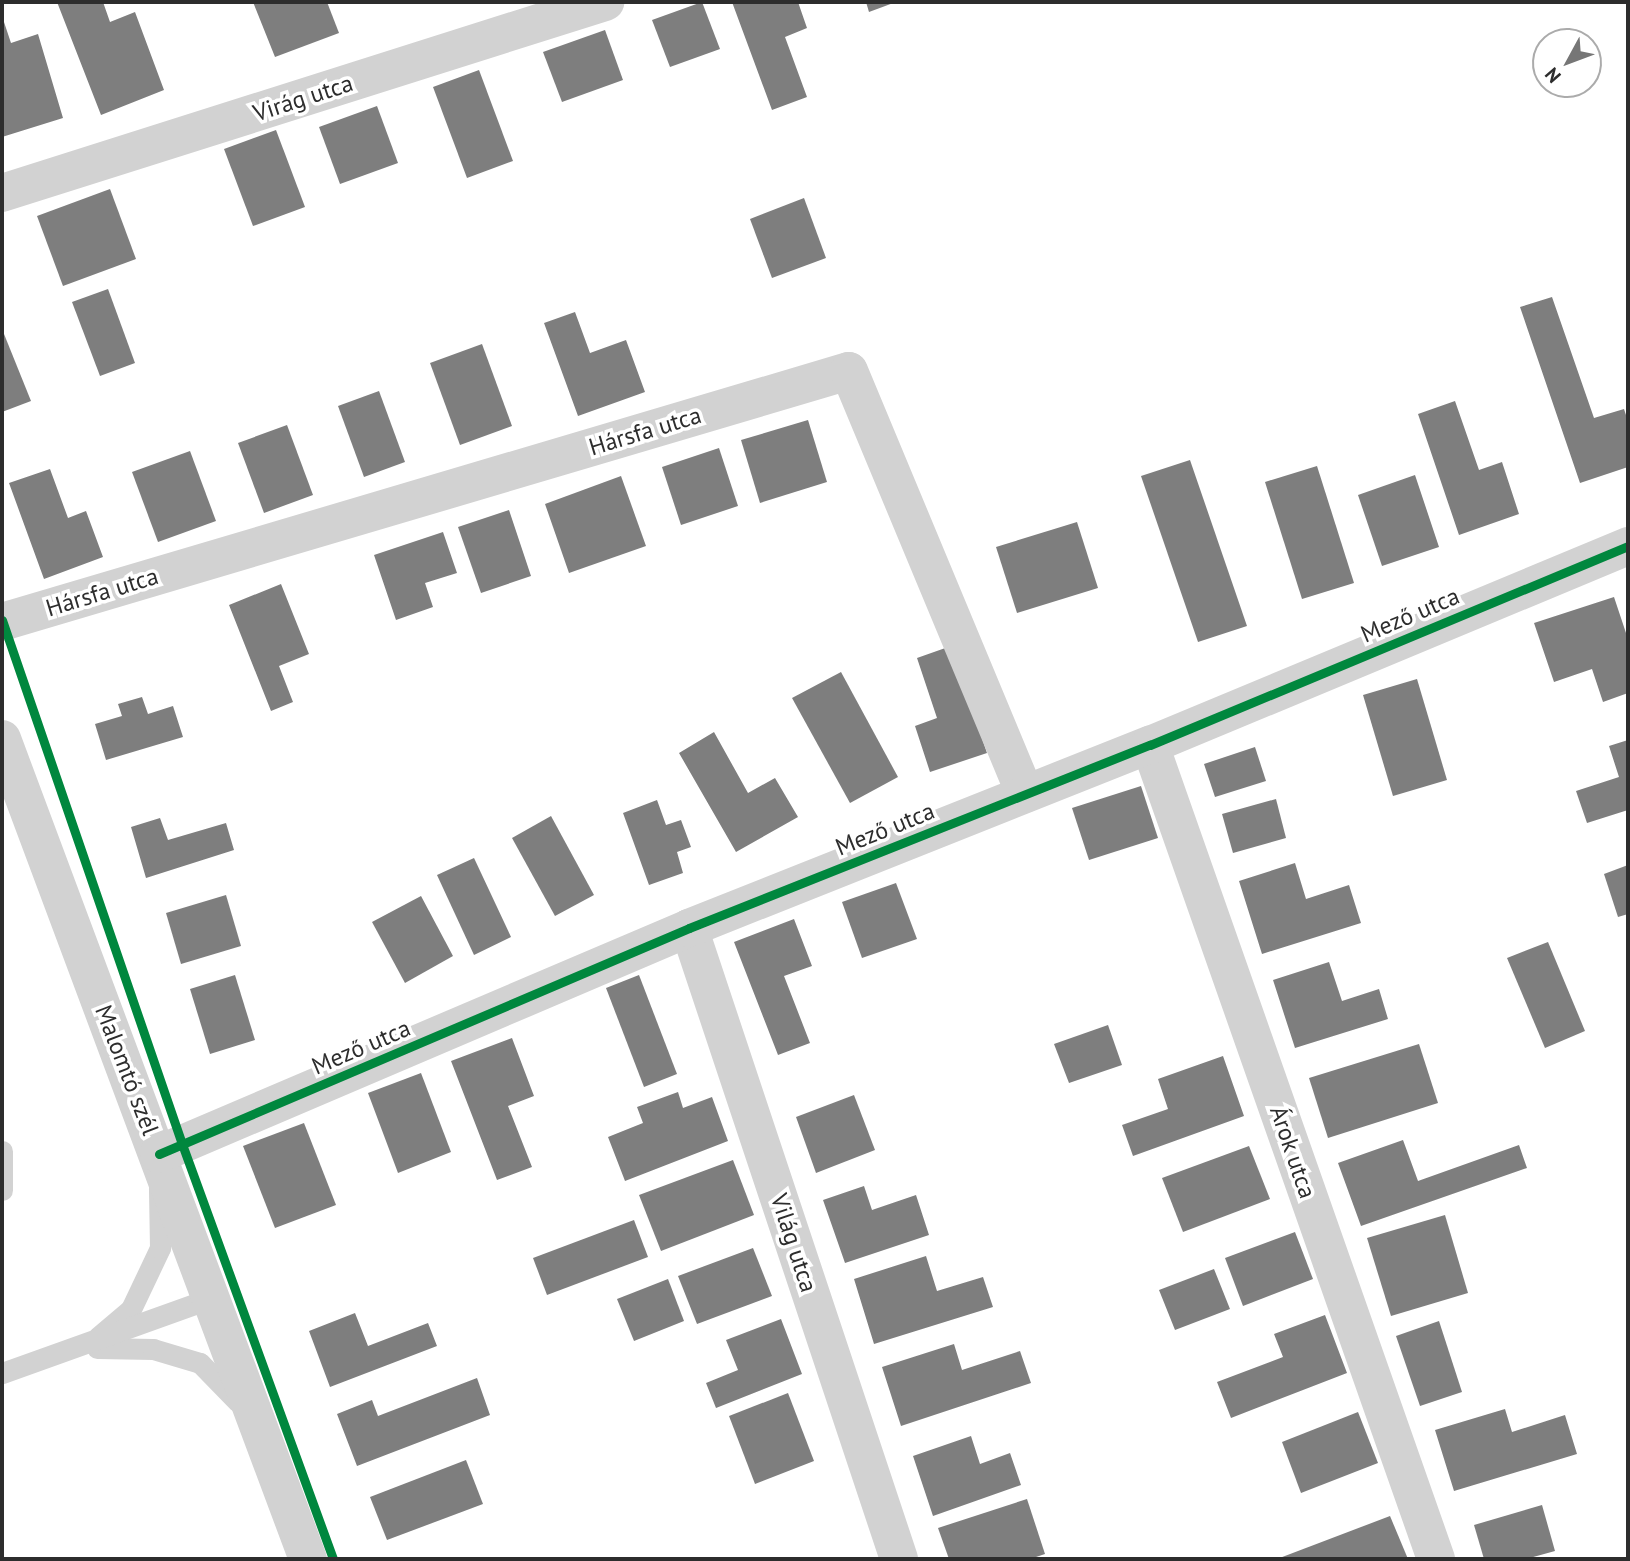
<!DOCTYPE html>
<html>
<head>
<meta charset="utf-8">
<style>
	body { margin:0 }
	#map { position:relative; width:1630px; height:1561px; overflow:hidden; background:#fff; font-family:"PT Sans",sans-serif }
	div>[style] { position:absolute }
	.building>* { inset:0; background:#7e7e7e }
	.lane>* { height:21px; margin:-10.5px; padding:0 10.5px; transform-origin:10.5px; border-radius:10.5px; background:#d2d2d2 }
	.street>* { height:38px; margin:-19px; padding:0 19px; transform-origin:19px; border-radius:19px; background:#d2d2d2 }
	.cycleway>* { height:9px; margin:-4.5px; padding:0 4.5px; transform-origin:4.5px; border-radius:4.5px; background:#00873e }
	span { translate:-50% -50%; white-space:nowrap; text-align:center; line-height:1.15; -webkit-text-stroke:7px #fff; paint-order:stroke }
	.street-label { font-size:24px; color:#2d2d2d }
	.frame { position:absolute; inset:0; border:4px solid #2d2d2d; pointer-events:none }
	.north { position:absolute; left:1532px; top:28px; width:70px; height:70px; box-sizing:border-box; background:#fff; border:2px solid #ababab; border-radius:50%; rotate:229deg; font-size:19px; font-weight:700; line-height:28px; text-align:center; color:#2d2d2d }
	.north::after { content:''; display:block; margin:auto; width:24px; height:32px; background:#767676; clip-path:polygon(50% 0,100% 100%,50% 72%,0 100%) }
</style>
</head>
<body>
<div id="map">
	<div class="building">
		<div style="clip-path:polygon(57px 2px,103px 2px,110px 22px,135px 12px,164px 90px,101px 115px)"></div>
		<div style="clip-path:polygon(253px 2px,327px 2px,339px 33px,275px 57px)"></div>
		<div style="clip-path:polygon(702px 2px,720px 49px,670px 67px,652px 20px)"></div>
		<div style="clip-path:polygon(732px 2px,798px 2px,807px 28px,785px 37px,807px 97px,772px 110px)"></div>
		<div style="clip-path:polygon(866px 2px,896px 2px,869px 12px)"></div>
		<div style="clip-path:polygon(2px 16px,11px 43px,38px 34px,63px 118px,2px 137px)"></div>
		<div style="clip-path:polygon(605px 30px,623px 80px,562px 102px,543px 52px)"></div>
		<div style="clip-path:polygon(479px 70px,513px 161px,467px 178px,433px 87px)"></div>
		<div style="clip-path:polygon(377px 106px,398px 163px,340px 184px,319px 127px)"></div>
		<div style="clip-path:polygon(276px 130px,305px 207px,253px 226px,224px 149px)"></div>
		<div style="clip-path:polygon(110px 189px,136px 259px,63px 286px,37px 216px)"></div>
		<div style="clip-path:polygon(804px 198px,826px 258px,772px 278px,750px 219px)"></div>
		<div style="clip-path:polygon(108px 289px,135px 363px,100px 376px,72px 302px)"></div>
		<div style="clip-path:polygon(1552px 297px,1594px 418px,1624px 409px,1628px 421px,1628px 467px,1580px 483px,1520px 307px)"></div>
		<div style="clip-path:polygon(575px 312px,590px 353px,626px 340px,645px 392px,578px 416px,544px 323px)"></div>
		<div style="clip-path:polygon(2px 329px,31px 401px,2px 412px)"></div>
		<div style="clip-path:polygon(482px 344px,512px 426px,460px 445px,430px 363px)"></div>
		<div style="clip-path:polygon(379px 391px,405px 462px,364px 477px,338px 406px)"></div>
		<div style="clip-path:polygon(1455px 401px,1479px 470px,1502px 462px,1519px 514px,1459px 535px,1418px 414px)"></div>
		<div style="clip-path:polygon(808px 420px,827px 482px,760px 503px,741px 440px)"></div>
		<div style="clip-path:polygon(287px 425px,313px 495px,264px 513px,238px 443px)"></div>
		<div style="clip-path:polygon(719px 448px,738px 506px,681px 525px,662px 467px)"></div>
		<div style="clip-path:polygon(190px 451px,216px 521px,158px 542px,132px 472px)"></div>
		<div style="clip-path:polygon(1190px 460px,1247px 626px,1198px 642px,1141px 476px)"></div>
		<div style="clip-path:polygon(1317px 466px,1354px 583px,1302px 599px,1265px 482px)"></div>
		<div style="clip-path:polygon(50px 469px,68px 518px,86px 511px,103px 557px,44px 579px,9px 483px)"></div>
		<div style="clip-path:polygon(1415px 475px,1439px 547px,1382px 566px,1358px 495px)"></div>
		<div style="clip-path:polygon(621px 476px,646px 546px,569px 573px,545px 504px)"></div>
		<div style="clip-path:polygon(509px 510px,531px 576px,481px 593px,458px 527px)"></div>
		<div style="clip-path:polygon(1077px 522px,1098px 588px,1017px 613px,996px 547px)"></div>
		<div style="clip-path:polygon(443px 532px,457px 573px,425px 583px,433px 607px,396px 620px,374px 555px)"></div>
		<div style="clip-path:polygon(281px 584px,309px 654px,279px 666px,293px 702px,271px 711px,229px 605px)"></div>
		<div style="clip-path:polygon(1614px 597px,1628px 639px,1628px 693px,1603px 702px,1592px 669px,1554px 682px,1534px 623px)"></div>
		<div style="clip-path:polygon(951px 646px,987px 753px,930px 772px,915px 726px,937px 718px,917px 658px)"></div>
		<div style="clip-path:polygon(841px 672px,898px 777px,850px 803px,792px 698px)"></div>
		<div style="clip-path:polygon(1417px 679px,1447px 780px,1393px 796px,1363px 695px)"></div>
		<div style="clip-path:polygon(142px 697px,148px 714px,173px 706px,183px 737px,106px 760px,95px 724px,122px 716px,118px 704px)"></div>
		<div style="clip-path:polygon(714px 732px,748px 793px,775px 778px,798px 817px,736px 852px,679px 753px)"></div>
		<div style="clip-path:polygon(1628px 740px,1628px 810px,1587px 823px,1576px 791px,1619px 777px,1609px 746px)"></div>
		<div style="clip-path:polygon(1255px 747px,1266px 781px,1215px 797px,1204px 764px)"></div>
		<div style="clip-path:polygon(1141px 786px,1158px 838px,1089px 860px,1072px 808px)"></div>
		<div style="clip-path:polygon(1276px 799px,1286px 838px,1233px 853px,1222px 814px)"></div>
		<div style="clip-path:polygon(657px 800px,666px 825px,681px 820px,691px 847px,677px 852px,683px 873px,649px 885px,623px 813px)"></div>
		<div style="clip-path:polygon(551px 816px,594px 895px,555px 916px,512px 838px)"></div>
		<div style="clip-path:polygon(160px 818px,168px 840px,226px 823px,234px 850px,146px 878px,131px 827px)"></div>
		<div style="clip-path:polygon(474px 858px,511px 937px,474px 955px,437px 875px)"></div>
		<div style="clip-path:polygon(1295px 863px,1306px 899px,1349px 885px,1361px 923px,1262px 954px,1239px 881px)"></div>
		<div style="clip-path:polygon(1628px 865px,1628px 914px,1618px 917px,1604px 874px)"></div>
		<div style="clip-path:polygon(896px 883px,917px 939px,862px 958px,842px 902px)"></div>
		<div style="clip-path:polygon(226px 895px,241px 946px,181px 964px,166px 913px)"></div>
		<div style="clip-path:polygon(421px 896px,453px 956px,405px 983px,372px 922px)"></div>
		<div style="clip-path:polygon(794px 919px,812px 966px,784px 976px,810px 1043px,778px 1055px,734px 942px)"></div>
		<div style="clip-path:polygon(1548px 942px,1585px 1031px,1545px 1048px,1507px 958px)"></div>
		<div style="clip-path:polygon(1329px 962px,1342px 1001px,1379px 989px,1388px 1019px,1295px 1048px,1273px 980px)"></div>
		<div style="clip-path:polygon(235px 975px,255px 1040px,210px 1054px,190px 989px)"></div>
		<div style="clip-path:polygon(639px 975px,677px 1074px,644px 1087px,606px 988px)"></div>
		<div style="clip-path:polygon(1108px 1025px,1122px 1065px,1069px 1083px,1054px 1044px)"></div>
		<div style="clip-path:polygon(512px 1038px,534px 1096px,508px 1106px,532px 1167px,497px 1180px,451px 1061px)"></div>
		<div style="clip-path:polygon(1419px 1044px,1438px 1103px,1328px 1138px,1309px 1078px)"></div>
		<div style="clip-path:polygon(1223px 1056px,1244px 1116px,1133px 1156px,1122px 1125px,1168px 1109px,1158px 1079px)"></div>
		<div style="clip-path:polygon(421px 1073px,451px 1152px,398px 1173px,368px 1093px)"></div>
		<div style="clip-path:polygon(678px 1092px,683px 1108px,712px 1097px,728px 1141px,625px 1181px,608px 1137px,643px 1123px,637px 1107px)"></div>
		<div style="clip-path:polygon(854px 1095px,875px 1150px,816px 1173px,796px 1117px)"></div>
		<div style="clip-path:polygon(304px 1123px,336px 1205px,275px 1228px,243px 1146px)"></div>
		<div style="clip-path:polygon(1403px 1140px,1418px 1181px,1519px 1145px,1527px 1168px,1361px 1226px,1338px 1163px)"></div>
		<div style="clip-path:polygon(1249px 1146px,1270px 1199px,1183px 1232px,1162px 1178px)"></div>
		<div style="clip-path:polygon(733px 1160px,754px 1215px,661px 1251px,639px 1195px)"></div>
		<div style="clip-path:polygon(864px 1186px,872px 1210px,916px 1195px,929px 1235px,845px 1263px,823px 1200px)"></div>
		<div style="clip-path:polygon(1445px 1215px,1468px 1293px,1391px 1316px,1367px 1238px)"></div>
		<div style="clip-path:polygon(634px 1220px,648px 1257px,547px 1295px,533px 1258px)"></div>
		<div style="clip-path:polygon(1295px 1232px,1313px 1279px,1243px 1306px,1225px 1258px)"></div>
		<div style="clip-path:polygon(753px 1248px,772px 1296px,697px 1324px,678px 1276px)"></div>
		<div style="clip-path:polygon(926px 1256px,937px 1291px,983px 1277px,993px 1307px,874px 1344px,854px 1279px)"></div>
		<div style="clip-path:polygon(1214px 1269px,1230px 1309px,1175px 1330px,1159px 1290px)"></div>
		<div style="clip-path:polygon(668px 1279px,684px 1321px,634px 1341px,617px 1299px)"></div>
		<div style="clip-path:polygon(355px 1313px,368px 1346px,428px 1323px,437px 1346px,330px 1387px,309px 1331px)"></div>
		<div style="clip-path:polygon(1325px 1315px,1347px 1373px,1231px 1418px,1217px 1382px,1283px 1357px,1274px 1334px)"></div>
		<div style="clip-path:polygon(781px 1319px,802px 1374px,716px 1408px,706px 1383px,738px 1370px,726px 1340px)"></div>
		<div style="clip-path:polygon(1439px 1321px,1462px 1392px,1420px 1406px,1396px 1336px)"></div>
		<div style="clip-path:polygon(954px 1344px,962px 1370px,1020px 1351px,1031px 1383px,901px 1426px,882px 1367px)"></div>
		<div style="clip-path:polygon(477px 1378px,490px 1415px,357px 1466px,337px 1414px,372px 1400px,378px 1416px)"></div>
		<div style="clip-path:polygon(788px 1393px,814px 1461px,755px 1484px,729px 1416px)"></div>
		<div style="clip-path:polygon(1505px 1409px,1512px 1432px,1565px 1415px,1577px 1454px,1454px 1491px,1435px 1430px)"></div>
		<div style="clip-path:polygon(1358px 1412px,1378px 1463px,1301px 1493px,1282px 1442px)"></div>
		<div style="clip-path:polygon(971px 1436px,980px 1464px,1010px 1453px,1021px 1485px,933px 1516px,913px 1456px)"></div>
		<div style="clip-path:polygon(466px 1460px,483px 1504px,387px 1540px,370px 1497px)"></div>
		<div style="clip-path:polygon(1027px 1499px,1045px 1554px,1030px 1559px,949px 1559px,938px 1528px)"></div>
		<div style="clip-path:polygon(1542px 1505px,1555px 1551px,1526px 1559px,1484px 1559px,1474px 1525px)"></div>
		<div style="clip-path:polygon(1390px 1516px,1408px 1559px,1277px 1559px)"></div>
	</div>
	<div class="lane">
		<div style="left:2px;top:1151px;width:39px;rotate:90deg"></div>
		<div style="left:98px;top:1337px;width:43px;rotate:-40.3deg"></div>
		<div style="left:131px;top:1309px;width:68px;rotate:-64.6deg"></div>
		<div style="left:160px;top:1248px;width:60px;rotate:-91deg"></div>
		<div style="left:97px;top:1348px;width:56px;rotate:1deg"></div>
		<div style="left:153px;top:1349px;width:49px;rotate:16.6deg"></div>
		<div style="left:200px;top:1363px;width:54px;rotate:45.7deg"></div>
		<div style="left:2px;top:1373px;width:225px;rotate:-19.7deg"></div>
	</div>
	<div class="street">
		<div style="left:2px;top:193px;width:633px;rotate:-17.58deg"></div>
		<div style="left:2px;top:622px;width:883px;rotate:-16.51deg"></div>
		<div style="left:849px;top:371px;width:458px;rotate:67.4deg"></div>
		<div style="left:2px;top:739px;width:875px;rotate:69.54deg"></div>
		<div style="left:1150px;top:745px;width:863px;rotate:70.64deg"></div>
		<div style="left:689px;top:928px;width:665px;rotate:71.59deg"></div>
		<div style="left:159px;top:1154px;width:576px;rotate:-23.09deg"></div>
		<div style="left:689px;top:928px;width:496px;rotate:-21.7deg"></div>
		<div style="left:1150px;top:745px;width:518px;rotate:-22.6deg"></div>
	</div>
	<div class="cycleway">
		<div style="left:2px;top:620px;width:554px;rotate:71.04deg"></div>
		<div style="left:182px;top:1144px;width:442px;rotate:70deg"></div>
		<div style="left:159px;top:1154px;width:576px;rotate:-23.09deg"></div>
		<div style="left:689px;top:928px;width:496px;rotate:-21.7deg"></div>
		<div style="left:1150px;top:745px;width:518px;rotate:-22.6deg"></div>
	</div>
	<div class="street-label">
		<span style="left:303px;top:98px;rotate:-18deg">Virág utca</span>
		<span style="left:645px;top:431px;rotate:-17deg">Hársfa utca</span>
		<span style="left:102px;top:592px;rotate:-17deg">Hársfa utca</span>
		<span style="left:1410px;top:615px;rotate:-23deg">Mező utca</span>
		<span style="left:885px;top:829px;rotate:-22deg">Mező utca</span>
		<span style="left:361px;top:1047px;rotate:-23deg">Mező utca</span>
		<span style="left:127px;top:1070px;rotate:69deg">Malomtó szél</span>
		<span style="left:1293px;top:1152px;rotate:71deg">Árok utca</span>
		<span style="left:794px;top:1243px;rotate:72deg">Világ utca</span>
	</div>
	<div class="frame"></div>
	<div class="north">N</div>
</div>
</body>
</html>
